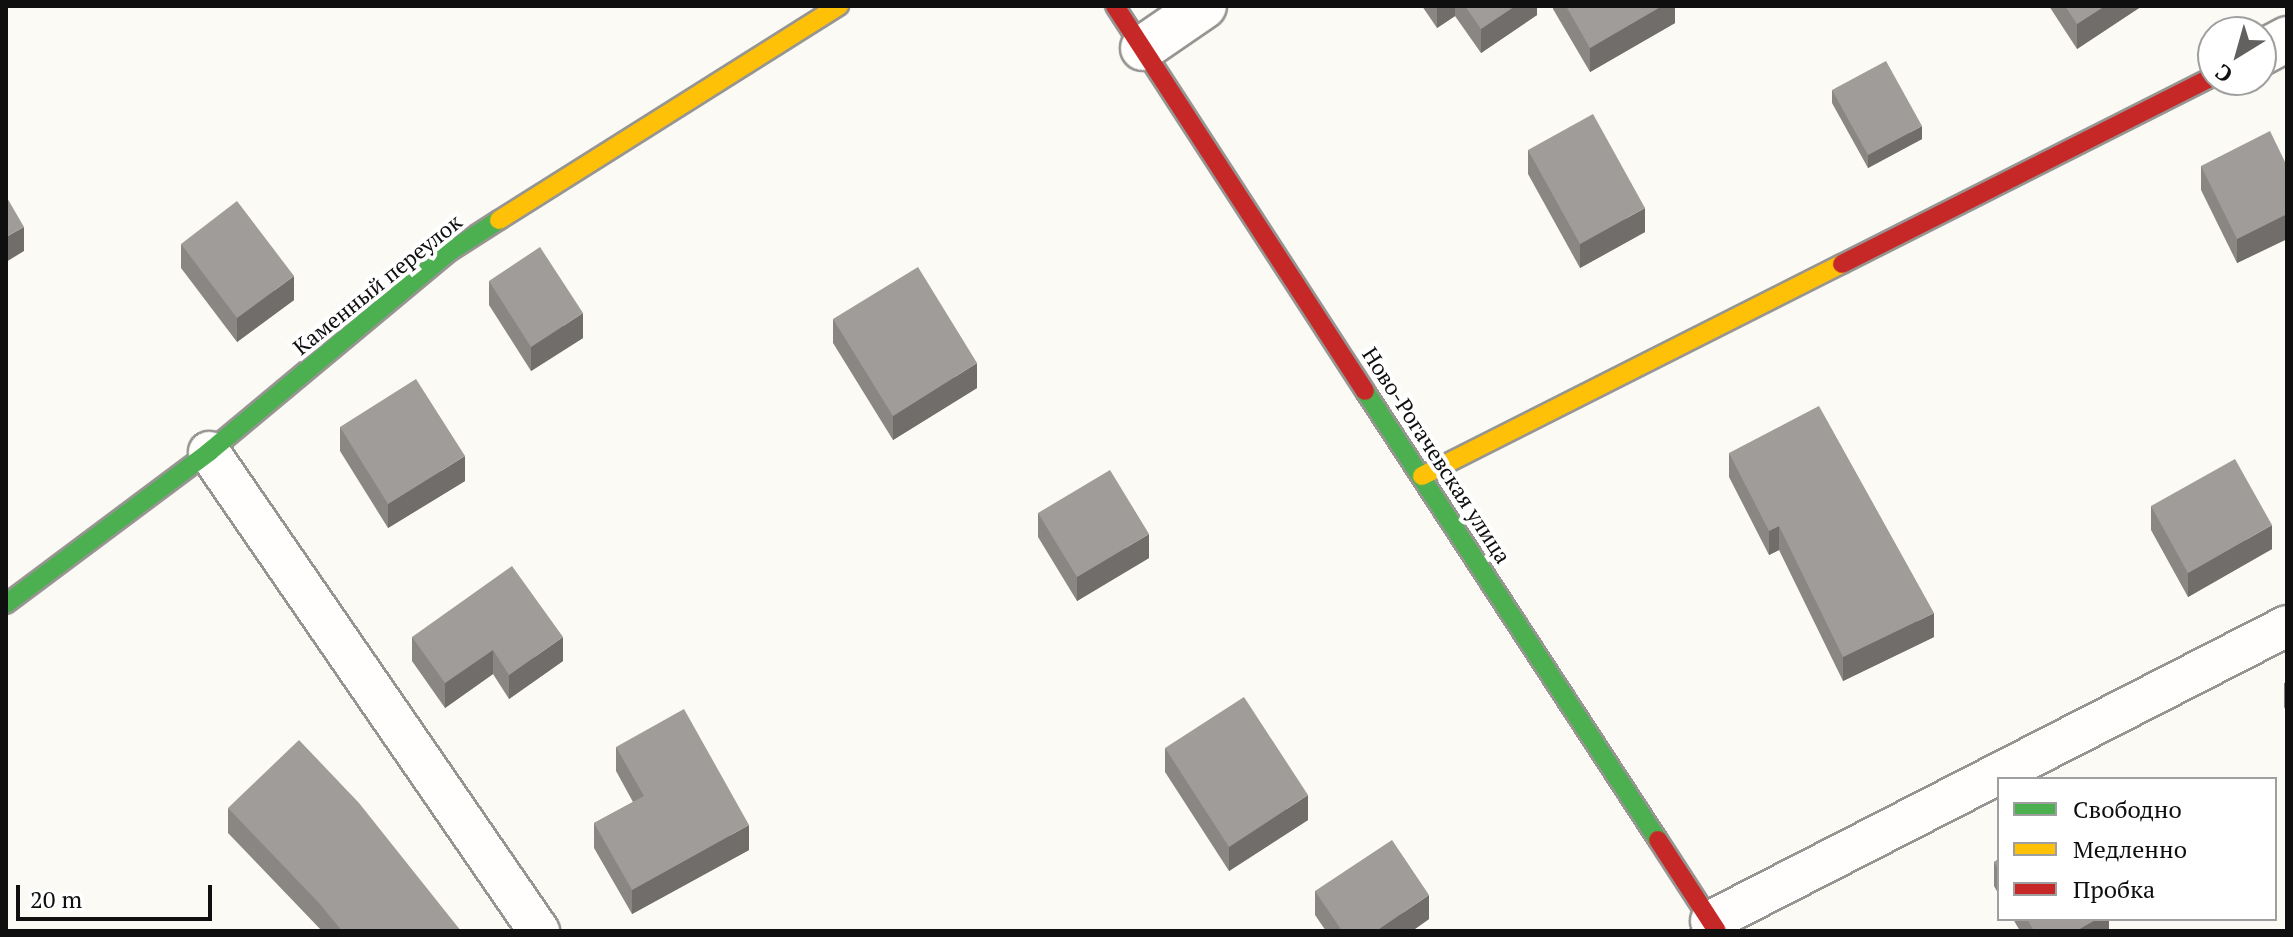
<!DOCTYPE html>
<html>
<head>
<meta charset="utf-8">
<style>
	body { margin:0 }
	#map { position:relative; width:2293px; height:937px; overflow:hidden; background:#fcfaf4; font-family:"PT Serif",serif }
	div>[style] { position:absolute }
	.roads { filter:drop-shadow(2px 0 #969592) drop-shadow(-2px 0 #969592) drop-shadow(0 2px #969592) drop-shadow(0 -2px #969592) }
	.lane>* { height:40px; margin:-20px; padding:0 20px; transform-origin:20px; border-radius:20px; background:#fffefd }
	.street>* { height:44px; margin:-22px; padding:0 22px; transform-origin:22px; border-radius:22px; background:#fffefd }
	.fast>* { height:18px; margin:-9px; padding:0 9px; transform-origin:9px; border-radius:9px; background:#4caf50 }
	.slow>* { height:18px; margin:-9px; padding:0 9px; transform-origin:9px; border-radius:9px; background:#ffc107 }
	.jam>* { height:18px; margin:-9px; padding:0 9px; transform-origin:9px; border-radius:9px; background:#c62828 }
	.wall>* { inset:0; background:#8a8684 }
	.shaded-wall>* { inset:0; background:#706d6b }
	.building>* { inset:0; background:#a09c99 }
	span { translate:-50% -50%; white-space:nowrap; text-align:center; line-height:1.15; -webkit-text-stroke:8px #fff; paint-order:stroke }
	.street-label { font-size:22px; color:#0f0f0f }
	.frame { position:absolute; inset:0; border:8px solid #0f0f0f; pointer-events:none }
	.legend { position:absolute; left:1997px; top:777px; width:280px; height:144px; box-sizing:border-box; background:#fff; border:2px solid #9f9f9f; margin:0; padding:10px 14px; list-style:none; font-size:24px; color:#0f0f0f }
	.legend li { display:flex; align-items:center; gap:16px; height:40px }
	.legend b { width:40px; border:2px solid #9f9f9f }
	.north { position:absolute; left:2197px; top:16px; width:80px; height:80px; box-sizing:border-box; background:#fff; border:2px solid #9f9f9f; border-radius:50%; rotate:217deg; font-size:22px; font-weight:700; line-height:32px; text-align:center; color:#0f0f0f }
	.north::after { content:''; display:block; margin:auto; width:28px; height:36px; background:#62615f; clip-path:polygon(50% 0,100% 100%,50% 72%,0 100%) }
	.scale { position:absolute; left:16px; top:885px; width:196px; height:36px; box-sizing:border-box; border:4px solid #0f0f0f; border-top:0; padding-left:10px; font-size:24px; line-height:28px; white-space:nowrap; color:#0f0f0f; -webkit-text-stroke:6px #fff; paint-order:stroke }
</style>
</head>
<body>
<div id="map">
	<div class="roads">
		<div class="lane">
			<div style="left:209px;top:452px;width:582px;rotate:55.44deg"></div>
			<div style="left:1711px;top:921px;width:647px;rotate:-27.12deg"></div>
		</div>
		<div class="street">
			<div style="left:1143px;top:48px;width:74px;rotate:-34.5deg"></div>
			<div style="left:2261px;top:53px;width:30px;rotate:-28deg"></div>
		</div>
		<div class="fast">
			<div style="left:1365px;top:391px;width:536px;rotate:56.87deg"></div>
			<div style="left:6px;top:604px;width:254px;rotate:-36.8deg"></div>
			<div style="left:209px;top:452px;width:312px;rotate:-39.8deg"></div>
			<div style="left:449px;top:252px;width:59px;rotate:-32.6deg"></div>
		</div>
		<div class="slow">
			<div style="left:499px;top:220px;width:402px;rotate:-32.2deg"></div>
			<div style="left:1422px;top:476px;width:470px;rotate:-26.8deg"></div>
		</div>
		<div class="jam">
			<div style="left:1115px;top:6px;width:459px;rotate:57deg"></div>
			<div style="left:1842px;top:264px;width:415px;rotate:-26.8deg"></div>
			<div style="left:1658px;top:840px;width:108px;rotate:57deg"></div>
		</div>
	</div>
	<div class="wall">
		<div style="clip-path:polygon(1422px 6px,1537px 6px,1537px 15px,1481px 53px,1455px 16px,1437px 28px)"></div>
		<div style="clip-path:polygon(1553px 6px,1675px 6px,1675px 23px,1590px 72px,1553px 9px)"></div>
		<div style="clip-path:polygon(2049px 6px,2139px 6px,2139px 8px,2077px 49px)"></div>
		<div style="clip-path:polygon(1832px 90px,1922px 139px,1868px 168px,1832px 103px)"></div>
		<div style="clip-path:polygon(1528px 150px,1645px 232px,1580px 268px,1528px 174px)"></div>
		<div style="clip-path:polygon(2201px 166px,2287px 166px,2287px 239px,2237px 263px,2201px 190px)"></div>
		<div style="clip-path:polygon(181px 244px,294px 300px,237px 342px,181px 268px)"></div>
		<div style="clip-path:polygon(489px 281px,583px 338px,531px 371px,489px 305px)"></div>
		<div style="clip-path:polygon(833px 319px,977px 388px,893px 440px,833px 343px)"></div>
		<div style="clip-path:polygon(340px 427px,465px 481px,388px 528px,340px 451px)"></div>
		<div style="clip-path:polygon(1729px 453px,1934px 637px,1843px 681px,1779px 550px,1769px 555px,1729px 477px)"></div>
		<div style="clip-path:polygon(2151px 506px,2272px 549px,2188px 597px,2151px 530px)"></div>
		<div style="clip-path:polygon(1038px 513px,1149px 558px,1077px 601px,1038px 537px)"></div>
		<div style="clip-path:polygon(412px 637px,563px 661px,509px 699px,493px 674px,445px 708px,412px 661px)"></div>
		<div style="clip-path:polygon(2287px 682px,2287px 713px,2284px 707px,2284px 683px)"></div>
		<div style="clip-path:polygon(616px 747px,749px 850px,632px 914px,594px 848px,594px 823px,633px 802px,616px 771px)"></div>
		<div style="clip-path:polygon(1165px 748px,1308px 820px,1229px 871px,1165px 772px)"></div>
		<div style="clip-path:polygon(228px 808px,461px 931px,322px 931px,228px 833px)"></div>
		<div style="clip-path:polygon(1999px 859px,1999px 895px,1994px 886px,1994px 862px)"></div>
		<div style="clip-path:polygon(1315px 891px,1429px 919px,1412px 931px,1326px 931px,1315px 915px)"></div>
		<div style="clip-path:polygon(2013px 919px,2109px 919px,2109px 931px,2020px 931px)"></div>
	</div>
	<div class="shaded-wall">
		<div style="clip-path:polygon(1437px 6px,1455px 6px,1455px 16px,1437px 28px)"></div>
		<div style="clip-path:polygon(1515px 6px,1537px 6px,1537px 15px,1481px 53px,1481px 29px)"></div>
		<div style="clip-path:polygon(1662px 6px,1675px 6px,1675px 23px,1590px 72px,1590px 48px)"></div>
		<div style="clip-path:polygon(2105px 6px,2139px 6px,2139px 8px,2077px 49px,2077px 24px)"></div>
		<div style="clip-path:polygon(1922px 126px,1922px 139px,1868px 168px,1868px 155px)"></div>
		<div style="clip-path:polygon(1645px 208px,1645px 232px,1580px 268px,1580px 244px)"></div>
		<div style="clip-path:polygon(2287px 214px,2287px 239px,2237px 263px,2237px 239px)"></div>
		<div style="clip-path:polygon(24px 227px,24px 251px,6px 262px,6px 237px)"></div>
		<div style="clip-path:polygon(294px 276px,294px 300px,237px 342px,237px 318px)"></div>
		<div style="clip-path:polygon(583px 313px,583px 338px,531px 371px,531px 347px)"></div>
		<div style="clip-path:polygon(977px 363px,977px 388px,893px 440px,893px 416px)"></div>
		<div style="clip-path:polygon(465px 456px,465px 481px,388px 528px,388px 504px)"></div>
		<div style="clip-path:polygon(2272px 525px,2272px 549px,2188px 597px,2188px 573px)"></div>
		<div style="clip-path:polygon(1779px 526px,1779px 550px,1769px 555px,1769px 531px)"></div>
		<div style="clip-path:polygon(1149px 534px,1149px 558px,1077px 601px,1077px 577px)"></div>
		<div style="clip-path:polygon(1934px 613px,1934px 637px,1843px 681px,1843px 657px)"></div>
		<div style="clip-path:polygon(563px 637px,563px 661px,509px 699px,509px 675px)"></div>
		<div style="clip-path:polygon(493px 650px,493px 674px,445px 708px,445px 683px)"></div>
		<div style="clip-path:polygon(1308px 795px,1308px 820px,1229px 871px,1229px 847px)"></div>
		<div style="clip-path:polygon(749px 825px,749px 850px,632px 914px,632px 890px)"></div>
		<div style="clip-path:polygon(1429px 895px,1429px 919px,1412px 931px,1376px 931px)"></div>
		<div style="clip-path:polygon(2097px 919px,2109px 919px,2109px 931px,2076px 931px)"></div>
	</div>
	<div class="building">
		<div style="clip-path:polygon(1465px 6px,1515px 6px,1481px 29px)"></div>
		<div style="clip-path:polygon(1566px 6px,1662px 6px,1590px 48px)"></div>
		<div style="clip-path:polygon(2065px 6px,2105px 6px,2077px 24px)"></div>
		<div style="clip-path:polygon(1886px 61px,1922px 126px,1868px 155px,1832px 90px)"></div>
		<div style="clip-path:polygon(1593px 114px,1645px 208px,1580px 244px,1528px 150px)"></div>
		<div style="clip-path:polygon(2270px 131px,2287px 166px,2287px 214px,2237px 239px,2201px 166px)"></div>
		<div style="clip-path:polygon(6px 196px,24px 227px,6px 237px)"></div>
		<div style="clip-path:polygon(237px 201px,294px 276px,237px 318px,181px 244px)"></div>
		<div style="clip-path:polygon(540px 247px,583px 313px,531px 347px,489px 281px)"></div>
		<div style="clip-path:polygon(918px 267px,977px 363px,893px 416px,833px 319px)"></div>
		<div style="clip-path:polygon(416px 379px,465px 456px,388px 504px,340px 427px)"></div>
		<div style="clip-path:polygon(1819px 406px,1934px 613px,1843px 657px,1779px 526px,1769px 531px,1729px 453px)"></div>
		<div style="clip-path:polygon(2235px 459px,2272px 525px,2188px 573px,2151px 506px)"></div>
		<div style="clip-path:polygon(1110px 470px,1149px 534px,1077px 577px,1038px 513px)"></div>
		<div style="clip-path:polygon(512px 566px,563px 637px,509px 675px,493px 650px,445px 683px,412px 637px)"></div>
		<div style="clip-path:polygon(1244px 697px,1308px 795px,1229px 847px,1165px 748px)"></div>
		<div style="clip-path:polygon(684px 709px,749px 825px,632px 890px,594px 823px,644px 796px,616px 747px)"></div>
		<div style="clip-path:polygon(299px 740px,359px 803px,461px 931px,342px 931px,319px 903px,228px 808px)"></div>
		<div style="clip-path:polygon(1392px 840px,1429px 895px,1376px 931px,1342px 931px,1315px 891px)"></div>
		<div style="clip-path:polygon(1999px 859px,1999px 871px,1994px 862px)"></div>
		<div style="clip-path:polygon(2027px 919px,2097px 919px,2076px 931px,2034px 931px)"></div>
	</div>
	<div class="street-label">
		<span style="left:377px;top:284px;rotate:-39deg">Каменный переулок</span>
		<span style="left:1437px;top:455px;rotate:57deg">Ново-Рогачевская улица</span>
	</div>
	<div class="frame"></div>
	<ul class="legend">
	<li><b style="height:10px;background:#4caf50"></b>Свободно</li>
	<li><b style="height:10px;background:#ffc107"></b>Медленно</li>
	<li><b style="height:10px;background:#c62828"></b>Пробка</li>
	</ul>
	<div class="north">С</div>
	<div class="scale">20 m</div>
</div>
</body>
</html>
